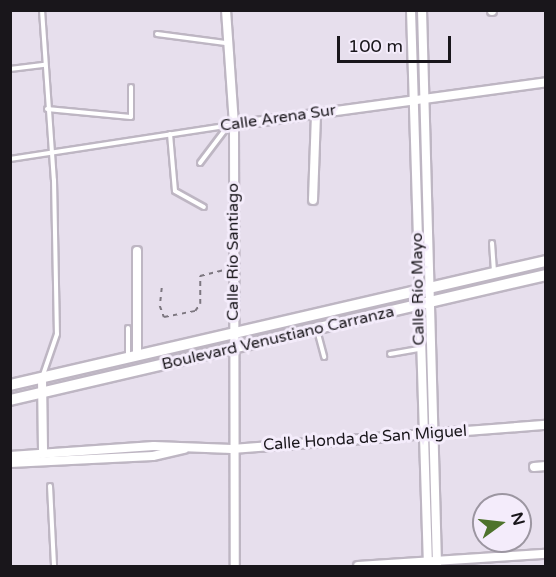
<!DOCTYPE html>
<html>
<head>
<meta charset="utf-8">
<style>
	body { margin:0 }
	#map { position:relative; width:556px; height:577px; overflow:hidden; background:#e7dfed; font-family:"Varela Round",sans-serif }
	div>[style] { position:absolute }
	.path>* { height:1.5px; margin-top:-0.75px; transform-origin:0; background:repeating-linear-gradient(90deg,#7d7780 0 4.5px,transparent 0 9px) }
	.roads { filter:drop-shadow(2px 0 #beb6c3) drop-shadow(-2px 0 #beb6c3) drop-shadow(0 2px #beb6c3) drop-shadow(0 -2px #beb6c3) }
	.service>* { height:4px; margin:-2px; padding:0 2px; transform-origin:2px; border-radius:2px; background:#fff }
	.minor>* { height:8px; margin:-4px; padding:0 4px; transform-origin:4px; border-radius:4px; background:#fff }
	.secondary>* { height:10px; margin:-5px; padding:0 5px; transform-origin:5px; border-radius:5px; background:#fff }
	span { translate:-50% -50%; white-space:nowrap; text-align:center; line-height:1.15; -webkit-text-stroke:6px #f4ecfb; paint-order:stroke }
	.street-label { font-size:16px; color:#19161b }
	.frame { position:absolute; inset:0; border:12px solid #19161b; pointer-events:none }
	.north { position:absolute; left:472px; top:493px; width:60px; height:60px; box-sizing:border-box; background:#f4ecfb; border:2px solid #9c96a1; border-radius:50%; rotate:75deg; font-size:16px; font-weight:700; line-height:24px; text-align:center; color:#19161b }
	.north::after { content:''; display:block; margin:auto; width:21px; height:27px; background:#4e732c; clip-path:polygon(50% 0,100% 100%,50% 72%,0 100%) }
	.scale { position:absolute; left:337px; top:36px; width:114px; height:27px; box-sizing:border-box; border:3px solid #19161b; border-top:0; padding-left:8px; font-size:18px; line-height:21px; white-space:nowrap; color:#19161b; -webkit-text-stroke:4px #f4ecfb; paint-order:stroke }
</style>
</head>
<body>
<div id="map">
	<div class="path">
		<div style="left:162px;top:288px;width:18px;rotate:96deg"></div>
		<div style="left:160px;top:306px;width:12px;rotate:70deg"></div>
		<div style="left:164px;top:317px;width:32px;rotate:-11deg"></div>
		<div style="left:195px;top:311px;width:9px;rotate:-54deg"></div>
		<div style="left:200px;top:304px;width:28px;rotate:-90deg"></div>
		<div style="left:200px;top:276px;width:29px;rotate:-14deg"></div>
	</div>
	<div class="roads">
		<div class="service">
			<div style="left:42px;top:10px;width:170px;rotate:86deg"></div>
			<div style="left:54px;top:180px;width:154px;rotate:88.9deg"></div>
			<div style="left:57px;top:334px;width:43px;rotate:108.9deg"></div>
			<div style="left:157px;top:34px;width:69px;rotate:7.5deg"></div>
			<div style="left:10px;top:69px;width:35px;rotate:-7deg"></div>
			<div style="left:47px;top:109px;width:84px;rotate:5.4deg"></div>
			<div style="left:131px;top:117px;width:30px;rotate:-90deg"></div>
			<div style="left:170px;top:134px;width:57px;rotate:85deg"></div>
			<div style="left:175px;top:191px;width:33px;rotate:29deg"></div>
			<div style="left:10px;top:159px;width:226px;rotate:-8.7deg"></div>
			<div style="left:200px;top:163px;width:46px;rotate:-52.9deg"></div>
			<div style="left:492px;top:243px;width:29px;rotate:86deg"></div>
			<div style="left:317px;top:330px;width:28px;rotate:75deg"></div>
			<div style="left:390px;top:354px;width:29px;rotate:-10deg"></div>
			<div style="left:128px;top:357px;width:29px;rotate:-90deg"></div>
			<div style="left:50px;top:486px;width:80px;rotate:87.1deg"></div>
		</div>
		<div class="minor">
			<div style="left:226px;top:10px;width:115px;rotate:86deg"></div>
			<div style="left:234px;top:125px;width:441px;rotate:89.9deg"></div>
			<div style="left:411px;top:10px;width:556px;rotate:88.25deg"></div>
			<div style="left:422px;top:10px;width:556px;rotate:88.45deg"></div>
			<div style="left:492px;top:11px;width:1px;rotate:-90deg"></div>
			<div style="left:234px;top:125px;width:315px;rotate:-7.8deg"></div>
			<div style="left:313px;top:200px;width:88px;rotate:-88deg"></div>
			<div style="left:137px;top:356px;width:105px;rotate:-90deg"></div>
			<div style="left:42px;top:378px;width:76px;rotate:89.2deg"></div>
			<div style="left:10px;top:456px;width:144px;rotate:-4deg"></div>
			<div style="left:154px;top:446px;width:78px;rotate:2.2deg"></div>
			<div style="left:232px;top:449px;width:315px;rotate:-4.4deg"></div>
			<div style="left:10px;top:463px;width:143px;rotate:-2.8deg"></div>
			<div style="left:153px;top:456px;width:32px;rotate:-13deg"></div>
			<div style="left:534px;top:467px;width:12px;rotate:-5deg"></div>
			<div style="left:358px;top:566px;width:188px;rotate:-3.7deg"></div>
		</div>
		<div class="secondary">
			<div style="left:10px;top:385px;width:550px;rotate:-13.03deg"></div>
			<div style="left:10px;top:400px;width:550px;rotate:-13.13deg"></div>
		</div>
	</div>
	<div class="street-label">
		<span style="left:278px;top:118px;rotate:-8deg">Calle Arena Sur</span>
		<span style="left:233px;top:252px;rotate:-90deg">Calle Río Santiago</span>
		<span style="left:418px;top:289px;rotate:-91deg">Calle Río Mayo</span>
		<span style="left:278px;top:338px;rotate:-13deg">Boulevard Venustiano Carranza</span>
		<span style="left:365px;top:438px;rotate:-4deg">Calle Honda de San Miguel</span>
	</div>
	<div class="frame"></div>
	<div class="north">N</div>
	<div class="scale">100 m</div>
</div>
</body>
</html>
